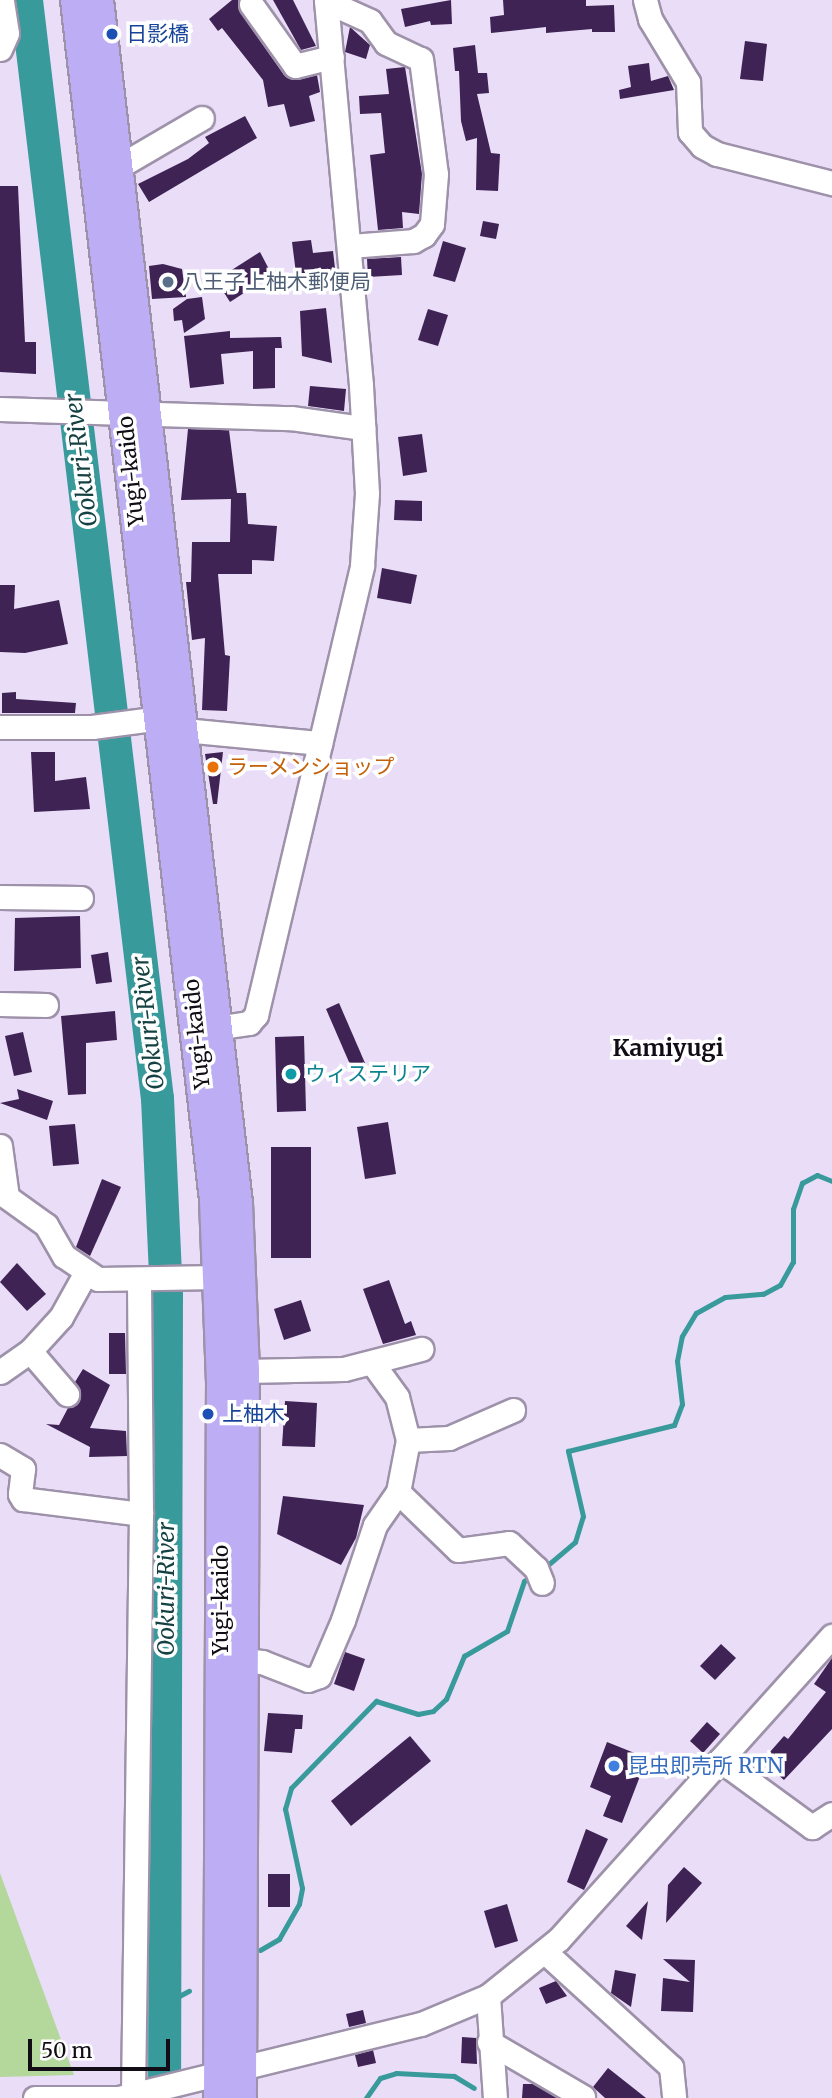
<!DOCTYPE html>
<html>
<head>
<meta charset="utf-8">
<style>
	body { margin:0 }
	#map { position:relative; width:832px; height:2098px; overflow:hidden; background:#eaddf7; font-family:Merriweather,"Noto Sans JP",serif }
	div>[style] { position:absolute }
	.green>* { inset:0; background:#b4d79c }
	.stream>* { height:5px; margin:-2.5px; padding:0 2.5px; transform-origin:2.5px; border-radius:2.5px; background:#399a9c }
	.river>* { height:33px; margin:-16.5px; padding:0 16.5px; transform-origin:16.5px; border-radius:16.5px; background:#399a9c }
	.building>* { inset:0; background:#3e2354 }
	.roads { filter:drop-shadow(2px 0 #9e92aa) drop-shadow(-2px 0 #9e92aa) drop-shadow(0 2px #9e92aa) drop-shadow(0 -2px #9e92aa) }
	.minor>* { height:23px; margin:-11.5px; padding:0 11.5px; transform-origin:11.5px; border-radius:11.5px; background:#fff }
	.major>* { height:30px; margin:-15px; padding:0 15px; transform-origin:15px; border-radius:15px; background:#bcadf5 }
	.dots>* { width:19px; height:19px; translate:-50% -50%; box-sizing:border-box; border:4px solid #fff; border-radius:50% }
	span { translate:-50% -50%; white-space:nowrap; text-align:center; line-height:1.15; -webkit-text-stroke:7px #fff; paint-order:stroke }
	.transit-label { font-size:21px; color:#164399 }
	.left { translate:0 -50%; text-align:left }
	.service-label { font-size:21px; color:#4e5e75 }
	.street-label { font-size:21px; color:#110c15 }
	.food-label { font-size:21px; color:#c56008 }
	.culture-label { font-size:21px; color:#0d838f }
	.shop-label { font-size:21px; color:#366cbe }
	.water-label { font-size:23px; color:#154142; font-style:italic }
	.neighbourhood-label { font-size:23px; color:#110c15; font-weight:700 }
	.scale { position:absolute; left:28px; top:2039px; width:142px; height:32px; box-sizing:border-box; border:4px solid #110c15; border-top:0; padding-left:9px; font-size:21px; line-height:24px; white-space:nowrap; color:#110c15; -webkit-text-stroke:5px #fff; paint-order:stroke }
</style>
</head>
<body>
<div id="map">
	<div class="green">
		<div style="clip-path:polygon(0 1873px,74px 2075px,0 2077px)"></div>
	</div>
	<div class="stream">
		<div style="left:543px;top:1569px;width:42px;rotate:-40.2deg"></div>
		<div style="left:575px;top:1542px;width:27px;rotate:-73deg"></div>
		<div style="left:583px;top:1516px;width:67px;rotate:-103deg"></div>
		<div style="left:568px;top:1451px;width:109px;rotate:-13.8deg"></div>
		<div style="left:674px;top:1425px;width:22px;rotate:-69deg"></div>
		<div style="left:682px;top:1404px;width:43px;rotate:-96.6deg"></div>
		<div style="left:677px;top:1361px;width:25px;rotate:-79deg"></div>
		<div style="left:682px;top:1336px;width:27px;rotate:-59deg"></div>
		<div style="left:696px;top:1313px;width:33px;rotate:-29deg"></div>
		<div style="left:725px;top:1297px;width:38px;rotate:-5deg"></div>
		<div style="left:763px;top:1294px;width:19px;rotate:-28deg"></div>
		<div style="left:780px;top:1285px;width:26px;rotate:-61deg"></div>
		<div style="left:793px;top:1262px;width:53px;rotate:-90deg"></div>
		<div style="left:793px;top:1209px;width:28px;rotate:-71deg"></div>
		<div style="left:802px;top:1183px;width:17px;rotate:-28deg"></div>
		<div style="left:817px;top:1175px;width:16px;rotate:22deg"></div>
		<div style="left:260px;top:1950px;width:22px;rotate:-30deg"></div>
		<div style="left:279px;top:1939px;width:40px;rotate:-60.3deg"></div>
		<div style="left:299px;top:1904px;width:16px;rotate:-79deg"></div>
		<div style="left:302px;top:1888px;width:81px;rotate:-102.1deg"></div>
		<div style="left:285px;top:1809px;width:22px;rotate:-74deg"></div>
		<div style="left:291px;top:1788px;width:122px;rotate:-45.7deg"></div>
		<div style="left:376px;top:1701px;width:44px;rotate:17.2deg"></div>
		<div style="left:418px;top:1714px;width:15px;rotate:-11deg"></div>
		<div style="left:433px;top:1711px;width:18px;rotate:-43deg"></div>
		<div style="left:446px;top:1699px;width:47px;rotate:-67.3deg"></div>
		<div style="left:464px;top:1656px;width:50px;rotate:-30.2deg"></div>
		<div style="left:507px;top:1631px;width:53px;rotate:-71.2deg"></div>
		<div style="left:524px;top:1581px;width:9px;rotate:-32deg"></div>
		<div style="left:166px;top:2003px;width:26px;rotate:-28deg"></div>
		<div style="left:366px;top:2098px;width:24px;rotate:-55deg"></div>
		<div style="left:380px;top:2078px;width:17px;rotate:-17deg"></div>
		<div style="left:396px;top:2073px;width:58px;rotate:3deg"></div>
		<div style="left:454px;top:2076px;width:23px;rotate:31deg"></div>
	</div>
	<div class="river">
		<div style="left:26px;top:0;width:1106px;rotate:83.2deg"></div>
		<div style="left:157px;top:1098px;width:196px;rotate:87.4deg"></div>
		<div style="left:166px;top:1294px;width:804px;rotate:90.14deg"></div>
	</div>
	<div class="building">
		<div style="clip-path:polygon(232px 0,238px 0,240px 12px,284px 75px,298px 80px,317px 75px,320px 92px,309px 96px,315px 121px,290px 127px,284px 104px,268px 107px,263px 80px,222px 28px,218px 31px,209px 19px)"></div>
		<div style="clip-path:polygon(273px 0,293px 0,316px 46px,301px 50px)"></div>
		<div style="clip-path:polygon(451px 0,452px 24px,431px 25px,430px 21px,405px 27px,401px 9px)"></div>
		<div style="clip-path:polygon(503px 0,586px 0,586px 6px,614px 5px,615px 32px,592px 32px,592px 29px,546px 33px,546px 27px,491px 33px,490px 17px,504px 15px)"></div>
		<div style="clip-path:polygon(350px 27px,370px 45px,366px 59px,345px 52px)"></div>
		<div style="clip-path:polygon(745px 41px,767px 44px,763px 81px,740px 79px)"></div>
		<div style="clip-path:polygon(475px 45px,478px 73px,487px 73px,489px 93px,477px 94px,491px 153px,500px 154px,498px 191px,476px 190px,477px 138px,466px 141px,461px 121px,459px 71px,455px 71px,453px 48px)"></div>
		<div style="clip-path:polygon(649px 63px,651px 81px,668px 76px,674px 90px,620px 99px,619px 90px,631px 87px,628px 66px)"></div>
		<div style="clip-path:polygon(405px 67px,422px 174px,419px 214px,402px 212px,403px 228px,378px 230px,370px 155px,385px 153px,381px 113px,360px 114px,359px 96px,389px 94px,386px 69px)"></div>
		<div style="clip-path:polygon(245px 116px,257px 138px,149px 202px,138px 184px,188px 159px,209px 143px,205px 137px)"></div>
		<div style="clip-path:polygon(0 186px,18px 186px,25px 342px,36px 342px,36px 374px,0 372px)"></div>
		<div style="clip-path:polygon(483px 221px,499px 224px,496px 239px,480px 236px)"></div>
		<div style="clip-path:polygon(311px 240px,313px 253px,333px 251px,336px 277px,297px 281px,292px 242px)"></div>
		<div style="clip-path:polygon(443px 241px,466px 248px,455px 282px,433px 276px)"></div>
		<div style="clip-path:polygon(260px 252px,272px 275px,230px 302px,216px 280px)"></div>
		<div style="clip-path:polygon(401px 257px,402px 275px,368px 277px,367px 259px)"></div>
		<div style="clip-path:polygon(163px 264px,182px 269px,186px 297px,152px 299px,149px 266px)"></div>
		<div style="clip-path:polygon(202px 297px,205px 319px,184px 333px,182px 320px,174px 321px,173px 309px,187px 299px)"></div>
		<div style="clip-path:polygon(326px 308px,332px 363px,302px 356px,300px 311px)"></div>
		<div style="clip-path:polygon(428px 309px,448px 315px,438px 346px,418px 340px)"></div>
		<div style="clip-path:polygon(230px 331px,230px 338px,281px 337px,282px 348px,275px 348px,275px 388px,253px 389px,253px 351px,221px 354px,224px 384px,190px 388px,184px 336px)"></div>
		<div style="clip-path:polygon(310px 386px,346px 389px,344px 411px,308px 406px)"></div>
		<div style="clip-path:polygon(188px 429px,229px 430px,237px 493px,246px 493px,248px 524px,277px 526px,274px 561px,252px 560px,252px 574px,218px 574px,225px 655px,230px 656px,227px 711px,202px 710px,205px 638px,192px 640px,186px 582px,191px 582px,192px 542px,230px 542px,231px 499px,181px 500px)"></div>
		<div style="clip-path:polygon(422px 434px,427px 472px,403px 476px,398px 437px)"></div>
		<div style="clip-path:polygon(395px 500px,422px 501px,422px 521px,394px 520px)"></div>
		<div style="clip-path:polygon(382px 568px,417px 575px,411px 604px,377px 598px)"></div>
		<div style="clip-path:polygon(0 585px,15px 585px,14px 609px,59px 600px,68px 644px,25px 653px,0 652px)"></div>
		<div style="clip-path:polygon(16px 692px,16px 699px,76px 703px,75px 713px,2px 713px,2px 693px)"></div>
		<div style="clip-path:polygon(31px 752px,55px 752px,55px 781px,86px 777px,90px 809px,34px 812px)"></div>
		<div style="clip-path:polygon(223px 752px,217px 804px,213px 804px,205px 754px)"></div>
		<div style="clip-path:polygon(80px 916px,81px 968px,14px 971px,15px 918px)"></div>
		<div style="clip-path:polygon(108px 952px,112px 982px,96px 984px,91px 955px)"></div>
		<div style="clip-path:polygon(339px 1003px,365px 1063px,352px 1069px,326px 1009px)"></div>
		<div style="clip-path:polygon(115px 1011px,117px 1040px,86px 1043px,86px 1094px,68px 1095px,61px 1016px)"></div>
		<div style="clip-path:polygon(23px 1032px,32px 1072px,14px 1076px,5px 1036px)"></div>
		<div style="clip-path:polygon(304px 1036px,306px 1111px,277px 1112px,275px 1037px)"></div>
		<div style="clip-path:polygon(17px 1089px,53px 1101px,47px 1120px,0 1103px,19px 1099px)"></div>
		<div style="clip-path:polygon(388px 1122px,396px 1174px,365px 1179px,357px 1127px)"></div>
		<div style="clip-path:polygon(75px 1124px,79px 1164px,53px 1166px,49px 1126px)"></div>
		<div style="clip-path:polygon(271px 1147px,311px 1147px,311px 1258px,271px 1258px)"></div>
		<div style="clip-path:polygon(102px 1179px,121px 1187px,90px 1256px,76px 1247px)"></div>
		<div style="clip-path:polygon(17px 1263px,46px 1294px,27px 1311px,0 1282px)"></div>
		<div style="clip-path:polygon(389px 1280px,405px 1324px,411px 1321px,416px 1335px,383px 1344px,363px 1289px)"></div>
		<div style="clip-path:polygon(301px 1300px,311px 1331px,284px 1340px,274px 1309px)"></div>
		<div style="clip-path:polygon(109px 1333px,125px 1333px,126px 1374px,109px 1374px)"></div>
		<div style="clip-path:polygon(83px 1369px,110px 1385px,90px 1428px,126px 1431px,127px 1456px,89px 1457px,90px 1447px,46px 1424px,59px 1425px,68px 1408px,80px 1399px,75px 1382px)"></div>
		<div style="clip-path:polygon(285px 1401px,317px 1403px,315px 1447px,282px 1446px)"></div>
		<div style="clip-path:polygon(283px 1496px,364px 1505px,356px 1538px,341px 1565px,277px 1534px)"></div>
		<div style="clip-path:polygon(721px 1644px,736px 1658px,715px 1680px,700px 1666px)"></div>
		<div style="clip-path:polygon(345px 1652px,365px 1659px,354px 1691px,334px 1684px)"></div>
		<div style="clip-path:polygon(832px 1658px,832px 1729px,784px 1780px,762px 1761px,784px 1736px,788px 1739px,826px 1692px,814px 1684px)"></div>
		<div style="clip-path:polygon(268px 1713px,303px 1715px,302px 1729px,295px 1729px,292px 1753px,264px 1751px)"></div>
		<div style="clip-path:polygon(707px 1722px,720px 1734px,703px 1753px,690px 1741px)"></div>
		<div style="clip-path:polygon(410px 1736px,431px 1761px,351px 1826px,331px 1801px)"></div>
		<div style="clip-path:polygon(607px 1742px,647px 1758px,622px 1823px,603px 1816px,611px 1796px,590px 1787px)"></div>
		<div style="clip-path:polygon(586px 1829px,608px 1839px,584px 1890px,567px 1882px)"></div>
		<div style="clip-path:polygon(684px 1867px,702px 1883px,666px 1923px,668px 1885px)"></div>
		<div style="clip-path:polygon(268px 1874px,290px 1874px,290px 1907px,268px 1907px)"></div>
		<div style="clip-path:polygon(648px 1901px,642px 1940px,626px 1926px)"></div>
		<div style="clip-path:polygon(507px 1904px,518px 1941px,495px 1948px,484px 1911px)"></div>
		<div style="clip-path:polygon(663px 1959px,695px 1960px,693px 2012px,661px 2011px,663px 1978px,690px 1982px)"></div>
		<div style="clip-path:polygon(615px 1970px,636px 1974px,631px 2007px,611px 1993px)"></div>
		<div style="clip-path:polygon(556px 1981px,567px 1996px,546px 2004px,539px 1988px)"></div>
		<div style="clip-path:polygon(363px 2010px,366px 2023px,349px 2027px,346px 2014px)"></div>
		<div style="clip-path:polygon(462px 2037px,476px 2038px,477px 2064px,461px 2063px)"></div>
		<div style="clip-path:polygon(373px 2050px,376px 2063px,358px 2067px,355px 2055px)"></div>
		<div style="clip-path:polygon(608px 2068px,646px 2098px,605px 2098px,593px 2087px)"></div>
		<div style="clip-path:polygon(523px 2084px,533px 2084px,557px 2098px,522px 2098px)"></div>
	</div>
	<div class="roads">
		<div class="minor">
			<div style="left:645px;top:0;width:20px;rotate:75deg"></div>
			<div style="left:650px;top:19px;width:74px;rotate:58.9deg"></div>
			<div style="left:688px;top:82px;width:50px;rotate:87.7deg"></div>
			<div style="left:690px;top:132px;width:18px;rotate:49deg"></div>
			<div style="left:702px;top:146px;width:17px;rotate:28deg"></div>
			<div style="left:717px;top:154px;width:119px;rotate:14.2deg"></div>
			<div style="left:326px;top:1px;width:48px;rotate:24.4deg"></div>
			<div style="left:370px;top:21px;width:27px;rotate:54deg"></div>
			<div style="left:386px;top:43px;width:38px;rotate:25deg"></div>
			<div style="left:421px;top:59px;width:116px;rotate:82.6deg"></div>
			<div style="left:436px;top:174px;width:50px;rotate:94.6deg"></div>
			<div style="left:432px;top:224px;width:14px;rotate:126deg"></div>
			<div style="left:424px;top:235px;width:13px;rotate:151deg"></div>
			<div style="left:413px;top:241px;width:64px;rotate:175.5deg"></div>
			<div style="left:251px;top:4px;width:76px;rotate:54.6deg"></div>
			<div style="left:295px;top:66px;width:38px;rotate:-14deg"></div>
			<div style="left:0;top:49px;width:17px;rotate:-66deg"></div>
			<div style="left:7px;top:33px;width:33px;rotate:-99deg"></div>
			<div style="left:118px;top:167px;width:97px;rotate:-30.3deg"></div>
			<div style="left:0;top:409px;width:291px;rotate:1.8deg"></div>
			<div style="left:291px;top:418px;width:73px;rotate:7.9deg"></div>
			<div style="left:0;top:727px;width:92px"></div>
			<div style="left:92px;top:727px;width:69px;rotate:-7.5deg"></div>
			<div style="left:184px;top:730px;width:137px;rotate:5.5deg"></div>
			<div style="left:0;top:897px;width:81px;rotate:0.7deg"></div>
			<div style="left:0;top:1004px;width:46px;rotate:1.2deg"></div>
			<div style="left:202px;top:1030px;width:48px;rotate:-8.5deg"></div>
			<div style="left:249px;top:1023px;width:11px;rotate:-49deg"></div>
			<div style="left:256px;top:1015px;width:462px;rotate:-76.7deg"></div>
			<div style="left:362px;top:565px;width:72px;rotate:-86deg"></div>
			<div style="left:367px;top:493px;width:108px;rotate:-93.2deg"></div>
			<div style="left:361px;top:385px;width:387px;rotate:-95.2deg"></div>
			<div style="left:0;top:1146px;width:51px;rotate:82.2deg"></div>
			<div style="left:0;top:1192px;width:57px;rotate:35.7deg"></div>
			<div style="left:46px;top:1225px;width:36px;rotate:60deg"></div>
			<div style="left:64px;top:1256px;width:41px;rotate:34.1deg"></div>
			<div style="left:98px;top:1279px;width:121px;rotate:-0.9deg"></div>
			<div style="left:30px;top:1351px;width:57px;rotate:49.3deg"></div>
			<div style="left:244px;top:1371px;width:100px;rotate:-1.1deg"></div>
			<div style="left:344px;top:1369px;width:80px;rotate:-14.6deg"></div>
			<div style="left:0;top:1372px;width:37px;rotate:-35deg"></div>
			<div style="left:30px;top:1351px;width:46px;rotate:-47.6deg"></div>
			<div style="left:61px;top:1317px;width:49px;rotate:-60.8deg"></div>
			<div style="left:408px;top:1440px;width:41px;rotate:-2.8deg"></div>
			<div style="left:449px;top:1438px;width:70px;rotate:-23.6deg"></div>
			<div style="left:0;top:1455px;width:27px;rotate:31deg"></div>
			<div style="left:23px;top:1469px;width:25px;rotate:97deg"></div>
			<div style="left:20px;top:1494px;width:6px;rotate:59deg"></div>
			<div style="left:23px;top:1499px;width:119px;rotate:7.2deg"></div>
			<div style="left:398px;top:1492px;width:83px;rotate:44deg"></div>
			<div style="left:458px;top:1550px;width:51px;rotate:-7.8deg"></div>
			<div style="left:509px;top:1543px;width:37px;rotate:43deg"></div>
			<div style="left:536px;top:1568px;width:16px;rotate:68deg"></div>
			<div style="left:243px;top:1660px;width:19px;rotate:6deg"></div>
			<div style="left:262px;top:1662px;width:49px;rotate:21.4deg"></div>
			<div style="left:308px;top:1680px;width:12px;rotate:-20deg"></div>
			<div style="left:319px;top:1676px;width:61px;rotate:-66.8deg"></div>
			<div style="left:343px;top:1620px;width:100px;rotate:-71.4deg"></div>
			<div style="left:375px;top:1525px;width:40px;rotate:-55.1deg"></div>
			<div style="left:398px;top:1492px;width:53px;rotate:-79.1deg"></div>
			<div style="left:408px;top:1440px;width:44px;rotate:-104.3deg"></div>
			<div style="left:397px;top:1397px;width:41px;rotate:-126deg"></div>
			<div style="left:720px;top:1760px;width:114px;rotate:36.1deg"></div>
			<div style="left:812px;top:1827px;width:24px;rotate:-33deg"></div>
			<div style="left:545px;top:1952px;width:171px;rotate:42.4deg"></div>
			<div style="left:671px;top:2067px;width:31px;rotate:84deg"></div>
			<div style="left:488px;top:1996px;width:102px;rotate:86.1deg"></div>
			<div style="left:489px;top:2042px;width:109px;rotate:30.3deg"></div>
			<div style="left:133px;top:2094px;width:580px;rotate:-89.21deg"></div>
			<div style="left:141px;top:1514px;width:235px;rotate:-90.5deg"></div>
			<div style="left:35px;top:2098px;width:84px"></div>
			<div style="left:119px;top:2098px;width:311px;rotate:-13.8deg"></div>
			<div style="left:421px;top:2024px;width:73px;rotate:-22.7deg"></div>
			<div style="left:488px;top:1996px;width:91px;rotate:-38.8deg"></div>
			<div style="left:559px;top:1939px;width:408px;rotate:-48deg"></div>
		</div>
		<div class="major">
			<div style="left:76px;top:0;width:1208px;rotate:83.39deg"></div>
			<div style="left:215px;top:1200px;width:181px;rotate:87.8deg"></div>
			<div style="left:222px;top:1381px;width:717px;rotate:90.24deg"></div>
			<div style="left:98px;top:0;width:1212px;rotate:83.41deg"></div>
			<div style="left:237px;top:1204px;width:167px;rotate:87.6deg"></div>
			<div style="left:244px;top:1371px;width:727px;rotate:90.24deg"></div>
		</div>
	</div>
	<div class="dots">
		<div style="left:112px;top:34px;background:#1a4fb4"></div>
		<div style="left:168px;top:282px;background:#5c6f8a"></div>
		<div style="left:213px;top:767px;background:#e8710a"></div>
		<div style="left:291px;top:1074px;background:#0f9aa8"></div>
		<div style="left:208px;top:1414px;background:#1a4fb4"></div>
		<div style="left:614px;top:1766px;background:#3f7fe0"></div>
	</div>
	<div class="transit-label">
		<span class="left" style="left:126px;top:34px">日影橋</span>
		<span class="left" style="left:222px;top:1414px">上柚木</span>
	</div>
	<div class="service-label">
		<span class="left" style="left:182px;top:282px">八王子上柚木郵便局</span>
	</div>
	<div class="street-label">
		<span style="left:131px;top:471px;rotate:-96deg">Yugi-kaido</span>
		<span style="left:197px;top:1034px;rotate:-96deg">Yugi-kaido</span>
		<span style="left:221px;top:1600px;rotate:-90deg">Yugi-kaido</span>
	</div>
	<div class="food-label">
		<span class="left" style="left:227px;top:767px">ラーメンショップ</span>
	</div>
	<div class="culture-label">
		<span class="left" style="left:305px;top:1074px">ウィステリア</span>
	</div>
	<div class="shop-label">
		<span class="left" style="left:628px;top:1766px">昆虫即売所 RTN</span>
	</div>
	<div class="water-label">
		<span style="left:81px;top:460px;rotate:-97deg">Ookuri-River</span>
		<span style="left:148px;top:1023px;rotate:-97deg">Ookuri-River</span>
		<span style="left:166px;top:1589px;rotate:-90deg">Ookuri-River</span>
	</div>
	<div class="neighbourhood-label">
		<span style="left:668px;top:1048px">Kamiyugi</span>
	</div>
	<div class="scale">50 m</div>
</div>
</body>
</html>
